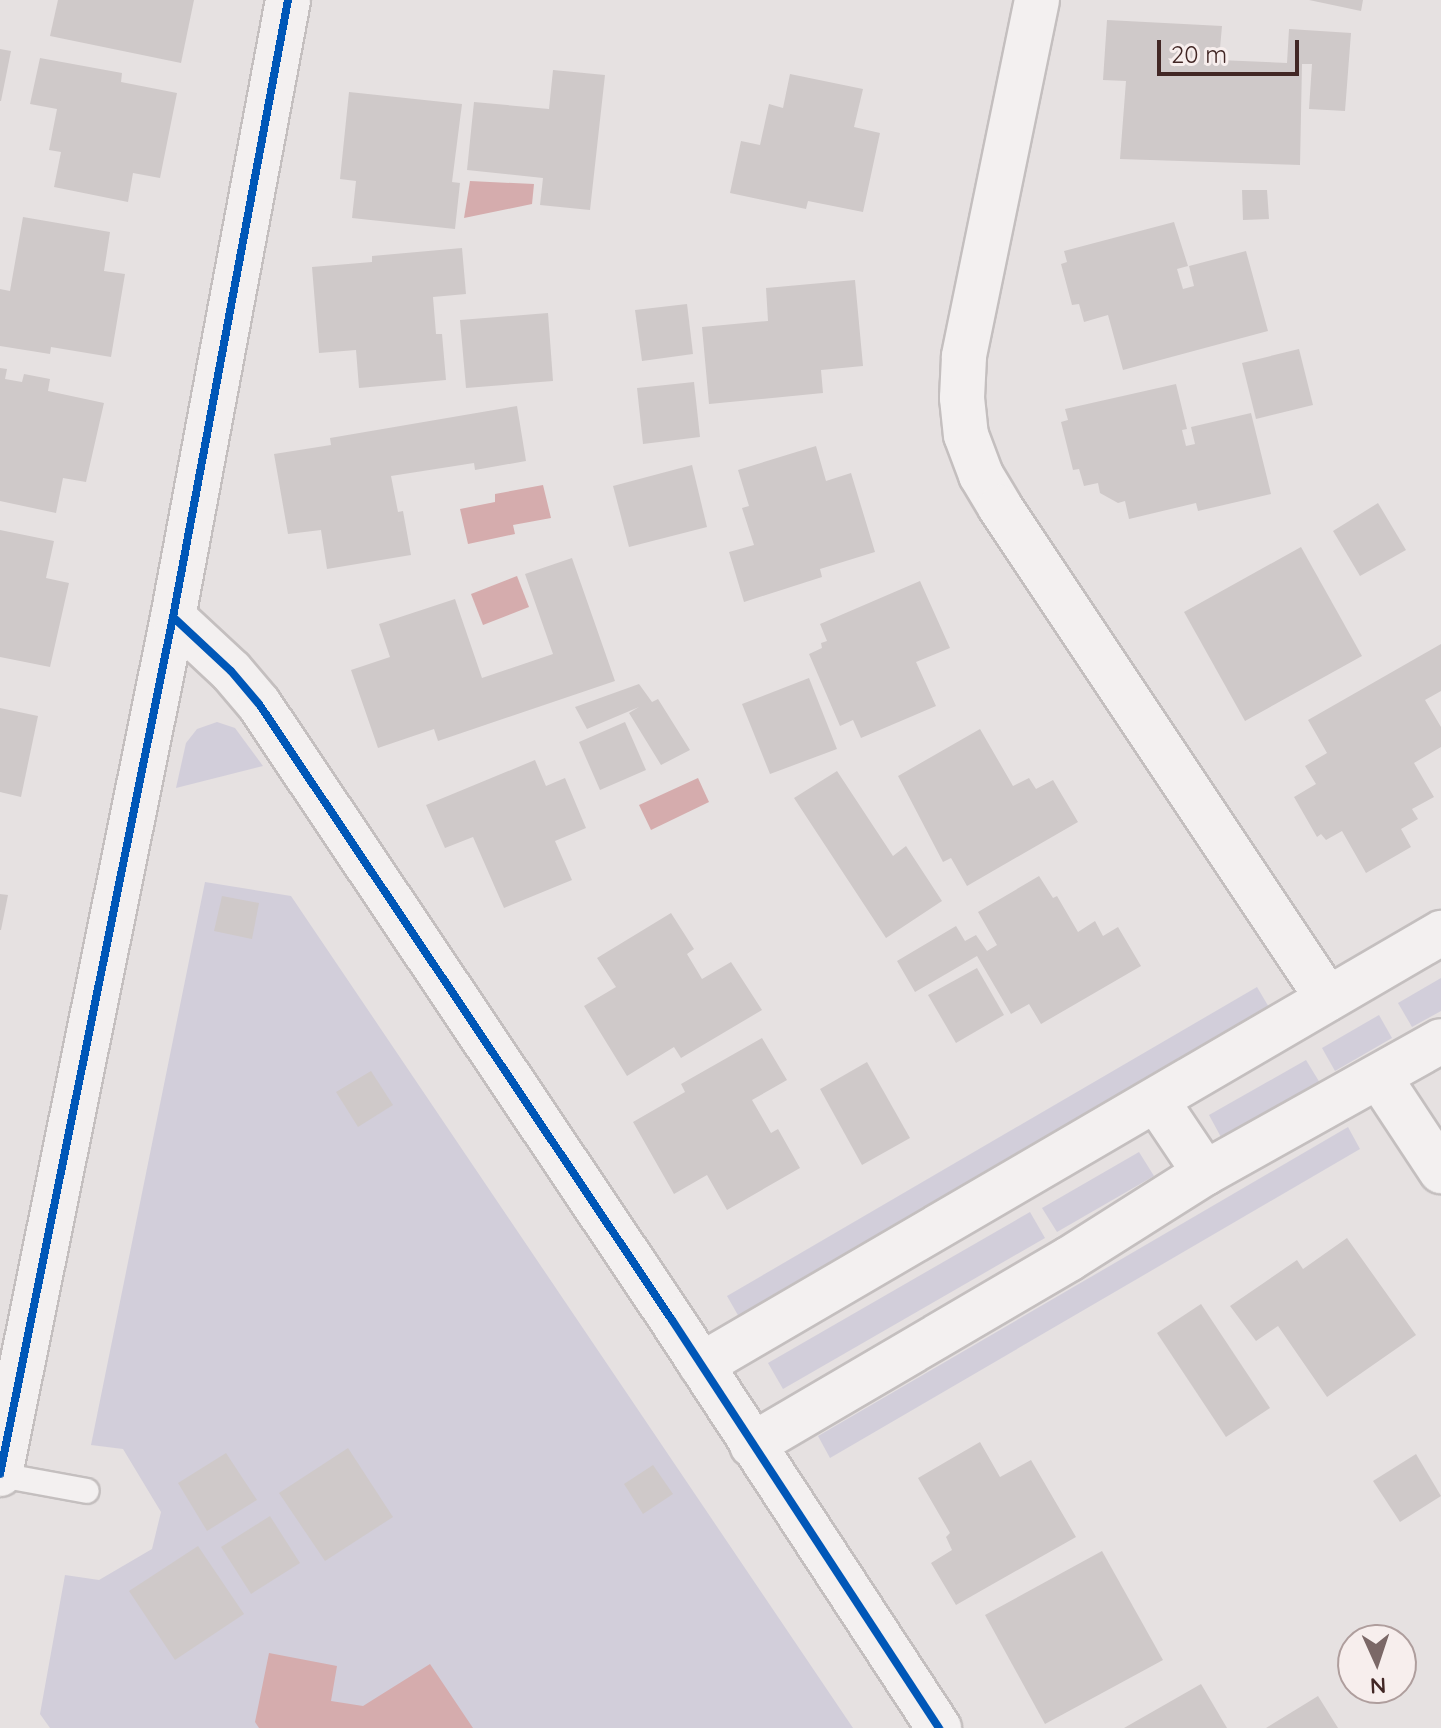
<!DOCTYPE html>
<html>
<head>
<meta charset="utf-8">
<style>
	body { margin:0 }
	#map { position:relative; width:1441px; height:1728px; overflow:hidden; background:#e6e1e1; font-family:Quicksand,sans-serif }
	div>[style] { position:absolute }
	.green>* { inset:0; background:#d2ceda }
	.water>* { inset:0; background:#d5acad }
	.building>* { inset:0; background:#cfc9c9 }
	.roads { filter:drop-shadow(2px 0 #c4bfbf) drop-shadow(-2px 0 #c4bfbf) drop-shadow(0 2px #c4bfbf) drop-shadow(0 -2px #c4bfbf) }
	.service>* { height:24px; margin:-12px; padding:0 12px; transform-origin:12px; border-radius:12px; background:#f3f0f0 }
	.minor>* { height:44px; margin:-22px; padding:0 22px; transform-origin:22px; border-radius:22px; background:#f3f0f0 }
	.cycleway>* { height:8px; margin:-4px; padding:0 4px; transform-origin:4px; border-radius:4px; background:#0057b8 }
	span { translate:-50% -50%; white-space:nowrap; text-align:center; line-height:1.15; -webkit-text-stroke:7px #f7eeed; paint-order:stroke }
	.north { position:absolute; left:1337px; top:1624px; width:80px; height:80px; box-sizing:border-box; background:#f7eeed; border:2px solid #af9e9d; border-radius:50%; rotate:177deg; font-size:22px; font-weight:700; line-height:32px; text-align:center; color:#422725 }
	.north::after { content:''; display:block; margin:auto; width:28px; height:36px; background:#7b6867; clip-path:polygon(50% 0,100% 100%,50% 72%,0 100%) }
	.scale { position:absolute; left:1157px; top:40px; width:142px; height:36px; box-sizing:border-box; border:4px solid #422725; border-top:0; padding-left:10px; font-size:24px; line-height:28px; white-space:nowrap; color:#422725; -webkit-text-stroke:6px #f7eeed; paint-order:stroke }
</style>
</head>
<body>
<div id="map">
	<div class="green">
		<div style="clip-path:polygon(217px 722px,235px 728px,263px 766px,176px 788px,186px 743px,197px 729px)"></div>
		<div style="clip-path:polygon(205px 882px,291px 896px,853px 1728px,50px 1728px,40px 1714px,65px 1575px,99px 1580px,152px 1549px,161px 1512px,123px 1449px,91px 1445px)"></div>
		<div style="clip-path:polygon(1441px 978px,1441px 1011px,1412px 1027px,1398px 1003px)"></div>
		<div style="clip-path:polygon(1257px 987px,1270px 1009px,739px 1317px,727px 1296px)"></div>
		<div style="clip-path:polygon(1379px 1015px,1392px 1038px,1335px 1071px,1322px 1048px)"></div>
		<div style="clip-path:polygon(1306px 1060px,1320px 1083px,1222px 1139px,1209px 1115px)"></div>
		<div style="clip-path:polygon(1348px 1127px,1360px 1149px,830px 1458px,818px 1436px)"></div>
		<div style="clip-path:polygon(1139px 1152px,1154px 1176px,1057px 1232px,1042px 1208px)"></div>
		<div style="clip-path:polygon(1030px 1212px,1045px 1238px,783px 1389px,768px 1363px)"></div>
	</div>
	<div class="water">
		<div style="clip-path:polygon(470px 181px,534px 184px,532px 204px,464px 218px)"></div>
		<div style="clip-path:polygon(543px 485px,551px 518px,513px 525px,515px 534px,468px 544px,460px 509px,495px 502px,495px 494px)"></div>
		<div style="clip-path:polygon(517px 576px,529px 607px,483px 625px,471px 594px)"></div>
		<div style="clip-path:polygon(698px 778px,709px 802px,651px 830px,639px 805px)"></div>
		<div style="clip-path:polygon(269px 1653px,337px 1666px,331px 1701px,363px 1706px,430px 1664px,473px 1728px,259px 1728px,255px 1722px)"></div>
	</div>
	<div class="building">
		<div style="clip-path:polygon(58px 0,194px 0,181px 63px,50px 36px)"></div>
		<div style="clip-path:polygon(1309px 0,1363px 0,1361px 11px)"></div>
		<div style="clip-path:polygon(1107px 20px,1222px 26px,1219px 60px,1287px 63px,1289px 29px,1351px 33px,1345px 111px,1309px 109px,1312px 64px,1302px 64px,1300px 165px,1120px 159px,1126px 81px,1103px 80px)"></div>
		<div style="clip-path:polygon(0 49px,11px 51px,1px 101px,0 101px)"></div>
		<div style="clip-path:polygon(40px 58px,122px 73px,121px 82px,177px 93px,160px 178px,133px 173px,128px 202px,54px 187px,61px 152px,49px 150px,57px 109px,30px 104px)"></div>
		<div style="clip-path:polygon(553px 70px,605px 75px,590px 210px,540px 205px,543px 178px,467px 170px,474px 102px,549px 109px)"></div>
		<div style="clip-path:polygon(790px 74px,863px 89px,854px 127px,880px 133px,863px 212px,808px 201px,806px 209px,730px 193px,741px 141px,760px 145px,769px 104px,783px 108px)"></div>
		<div style="clip-path:polygon(349px 92px,462px 104px,452px 182px,460px 183px,455px 229px,352px 218px,356px 181px,340px 179px)"></div>
		<div style="clip-path:polygon(1242px 190px,1267px 190px,1269px 219px,1243px 220px)"></div>
		<div style="clip-path:polygon(23px 217px,110px 232px,104px 271px,125px 274px,111px 357px,51px 347px,50px 354px,0 346px,0 289px,10px 291px)"></div>
		<div style="clip-path:polygon(1174px 222px,1188px 266px,1177px 269px,1183px 289px,1194px 286px,1189px 266px,1246px 251px,1268px 331px,1123px 370px,1108px 315px,1084px 322px,1079px 304px,1072px 305px,1061px 264px,1067px 262px,1064px 251px)"></div>
		<div style="clip-path:polygon(462px 248px,466px 294px,433px 297px,436px 334px,442px 334px,446px 380px,359px 388px,356px 350px,319px 353px,312px 267px,372px 262px,372px 256px)"></div>
		<div style="clip-path:polygon(855px 280px,863px 366px,821px 370px,823px 393px,709px 404px,702px 327px,768px 321px,766px 288px)"></div>
		<div style="clip-path:polygon(687px 304px,693px 354px,642px 361px,635px 310px)"></div>
		<div style="clip-path:polygon(548px 313px,553px 381px,466px 388px,460px 320px)"></div>
		<div style="clip-path:polygon(1299px 349px,1313px 405px,1256px 419px,1242px 363px)"></div>
		<div style="clip-path:polygon(0 368px,7px 369px,5px 379px,22px 382px,24px 374px,50px 379px,48px 391px,104px 403px,86px 482px,63px 478px,56px 513px,0 501px)"></div>
		<div style="clip-path:polygon(694px 382px,700px 437px,643px 444px,637px 388px)"></div>
		<div style="clip-path:polygon(1176px 384px,1187px 429px,1182px 430px,1186px 446px,1195px 444px,1191px 427px,1251px 413px,1271px 494px,1198px 511px,1196px 503px,1129px 519px,1125px 501px,1118px 503px,1100px 493px,1098px 483px,1084px 486px,1079px 469px,1073px 470px,1061px 422px,1068px 420px,1065px 409px)"></div>
		<div style="clip-path:polygon(517px 406px,526px 461px,475px 470px,474px 463px,391px 476px,398px 512px,403px 511px,411px 555px,327px 569px,321px 530px,288px 534px,274px 454px,331px 445px,330px 438px)"></div>
		<div style="clip-path:polygon(816px 446px,826px 481px,851px 473px,875px 552px,820px 569px,822px 577px,744px 602px,729px 552px,754px 545px,742px 508px,749px 506px,738px 470px)"></div>
		<div style="clip-path:polygon(692px 465px,707px 527px,629px 547px,613px 486px)"></div>
		<div style="clip-path:polygon(1378px 503px,1406px 550px,1360px 576px,1333px 531px)"></div>
		<div style="clip-path:polygon(0 530px,54px 541px,46px 578px,69px 583px,50px 667px,0 657px)"></div>
		<div style="clip-path:polygon(1301px 547px,1362px 656px,1245px 721px,1184px 612px)"></div>
		<div style="clip-path:polygon(572px 558px,615px 681px,438px 741px,434px 729px,378px 748px,351px 670px,390px 657px,379px 624px,455px 599px,482px 678px,553px 654px,525px 574px)"></div>
		<div style="clip-path:polygon(920px 581px,950px 648px,916px 662px,936px 706px,861px 738px,853px 720px,840px 726px,809px 654px,822px 648px,821px 643px,827px 641px,820px 624px)"></div>
		<div style="clip-path:polygon(1441px 644px,1441px 691px,1425px 700px,1441px 727px,1441px 747px,1414px 763px,1434px 797px,1412px 809px,1418px 819px,1401px 829px,1411px 847px,1366px 873px,1342px 831px,1326px 840px,1321px 834px,1317px 837px,1294px 797px,1316px 784px,1305px 766px,1327px 753px,1308px 720px)"></div>
		<div style="clip-path:polygon(809px 678px,837px 749px,770px 774px,742px 704px)"></div>
		<div style="clip-path:polygon(639px 684px,652px 702px,658px 699px,690px 750px,661px 765px,629px 713px,639px 707px,587px 729px,575px 707px)"></div>
		<div style="clip-path:polygon(0 708px,38px 716px,21px 797px,0 792px)"></div>
		<div style="clip-path:polygon(625px 722px,646px 770px,600px 790px,579px 742px)"></div>
		<div style="clip-path:polygon(980px 729px,1013px 786px,1029px 778px,1036px 789px,1053px 780px,1078px 822px,967px 886px,951px 858px,943px 862px,898px 776px)"></div>
		<div style="clip-path:polygon(535px 760px,546px 786px,565px 778px,586px 828px,555px 841px,572px 880px,504px 908px,473px 837px,445px 848px,426px 805px)"></div>
		<div style="clip-path:polygon(837px 771px,893px 856px,906px 846px,942px 901px,886px 938px,794px 798px)"></div>
		<div style="clip-path:polygon(1039px 876px,1053px 898px,1057px 896px,1078px 932px,1095px 921px,1103px 936px,1118px 927px,1141px 966px,1041px 1024px,1029px 1004px,1011px 1014px,977px 956px,915px 992px,897px 961px,956px 926px,965px 941px,976px 935px,987px 951px,997px 945px,978px 912px)"></div>
		<div style="clip-path:polygon(0 894px,8px 895px,1px 930px,0 930px)"></div>
		<div style="clip-path:polygon(222px 896px,259px 903px,252px 939px,214px 931px)"></div>
		<div style="clip-path:polygon(671px 913px,694px 949px,687px 954px,702px 979px,731px 962px,762px 1010px,681px 1058px,674px 1047px,627px 1076px,584px 1006px,616px 987px,597px 958px)"></div>
		<div style="clip-path:polygon(977px 968px,1004px 1015px,956px 1043px,928px 995px)"></div>
		<div style="clip-path:polygon(762px 1038px,787px 1080px,752px 1100px,771px 1133px,778px 1129px,800px 1168px,727px 1210px,707px 1175px,674px 1194px,633px 1122px,685px 1092px,681px 1084px)"></div>
		<div style="clip-path:polygon(867px 1062px,910px 1138px,862px 1165px,820px 1089px)"></div>
		<div style="clip-path:polygon(371px 1071px,393px 1105px,358px 1127px,336px 1092px)"></div>
		<div style="clip-path:polygon(1347px 1238px,1416px 1335px,1327px 1397px,1278px 1326px,1256px 1341px,1230px 1306px,1297px 1260px,1303px 1269px)"></div>
		<div style="clip-path:polygon(1201px 1304px,1270px 1408px,1226px 1437px,1157px 1333px)"></div>
		<div style="clip-path:polygon(980px 1442px,1000px 1477px,1031px 1460px,1076px 1537px,956px 1605px,931px 1563px,952px 1550px,946px 1537px,950px 1533px,918px 1478px)"></div>
		<div style="clip-path:polygon(348px 1448px,393px 1517px,325px 1561px,279px 1493px)"></div>
		<div style="clip-path:polygon(226px 1453px,257px 1500px,207px 1531px,178px 1483px)"></div>
		<div style="clip-path:polygon(1416px 1454px,1441px 1496px,1400px 1522px,1373px 1481px)"></div>
		<div style="clip-path:polygon(653px 1465px,673px 1494px,643px 1514px,624px 1484px)"></div>
		<div style="clip-path:polygon(270px 1516px,300px 1563px,251px 1594px,221px 1547px)"></div>
		<div style="clip-path:polygon(198px 1546px,244px 1614px,175px 1660px,129px 1591px)"></div>
		<div style="clip-path:polygon(1102px 1551px,1163px 1660px,1045px 1724px,985px 1615px)"></div>
		<div style="clip-path:polygon(1201px 1684px,1227px 1728px,1124px 1728px)"></div>
		<div style="clip-path:polygon(1318px 1696px,1338px 1728px,1266px 1728px)"></div>
	</div>
	<div class="roads">
		<div class="service">
			<div style="left:0;top:1475px;width:88px;rotate:10.4deg"></div>
		</div>
		<div class="minor">
			<div style="left:1037px;top:0;width:364px;rotate:101.6deg"></div>
			<div style="left:964px;top:357px;width:41px;rotate:92.8deg"></div>
			<div style="left:962px;top:398px;width:37px;rotate:84deg"></div>
			<div style="left:966px;top:435px;width:43px;rotate:69.4deg"></div>
			<div style="left:981px;top:475px;width:37px;rotate:59deg"></div>
			<div style="left:1000px;top:507px;width:591px;rotate:56.31deg"></div>
			<div style="left:173px;top:617px;width:79px;rotate:43deg"></div>
			<div style="left:231px;top:671px;width:43px;rotate:49.7deg"></div>
			<div style="left:259px;top:704px;width:742px;rotate:56.16deg"></div>
			<div style="left:672px;top:1320px;width:488px;rotate:56.8deg"></div>
			<div style="left:1379px;top:1077px;width:113px;rotate:56.6deg"></div>
			<div style="left:1156px;top:1100px;width:88px;rotate:56.1deg"></div>
			<div style="left:701px;top:1365px;width:857px;rotate:-30.28deg"></div>
			<div style="left:752px;top:1445px;width:368px;rotate:-30.4deg"></div>
			<div style="left:1069px;top:1259px;width:161px;rotate:-32.3deg"></div>
			<div style="left:1205px;top:1173px;width:270px;rotate:-29.2deg"></div>
			<div style="left:0;top:1474px;width:874px;rotate:-78.59deg"></div>
			<div style="left:173px;top:617px;width:628px;rotate:-79.44deg"></div>
		</div>
	</div>
	<div class="cycleway">
		<div style="left:173px;top:617px;width:79px;rotate:43deg"></div>
		<div style="left:231px;top:671px;width:43px;rotate:49.7deg"></div>
		<div style="left:259px;top:704px;width:742px;rotate:56.16deg"></div>
		<div style="left:672px;top:1320px;width:488px;rotate:56.8deg"></div>
		<div style="left:0;top:1474px;width:874px;rotate:-78.59deg"></div>
		<div style="left:173px;top:617px;width:628px;rotate:-79.44deg"></div>
	</div>
	<div class="north">N</div>
	<div class="scale">20 m</div>
</div>
</body>
</html>
